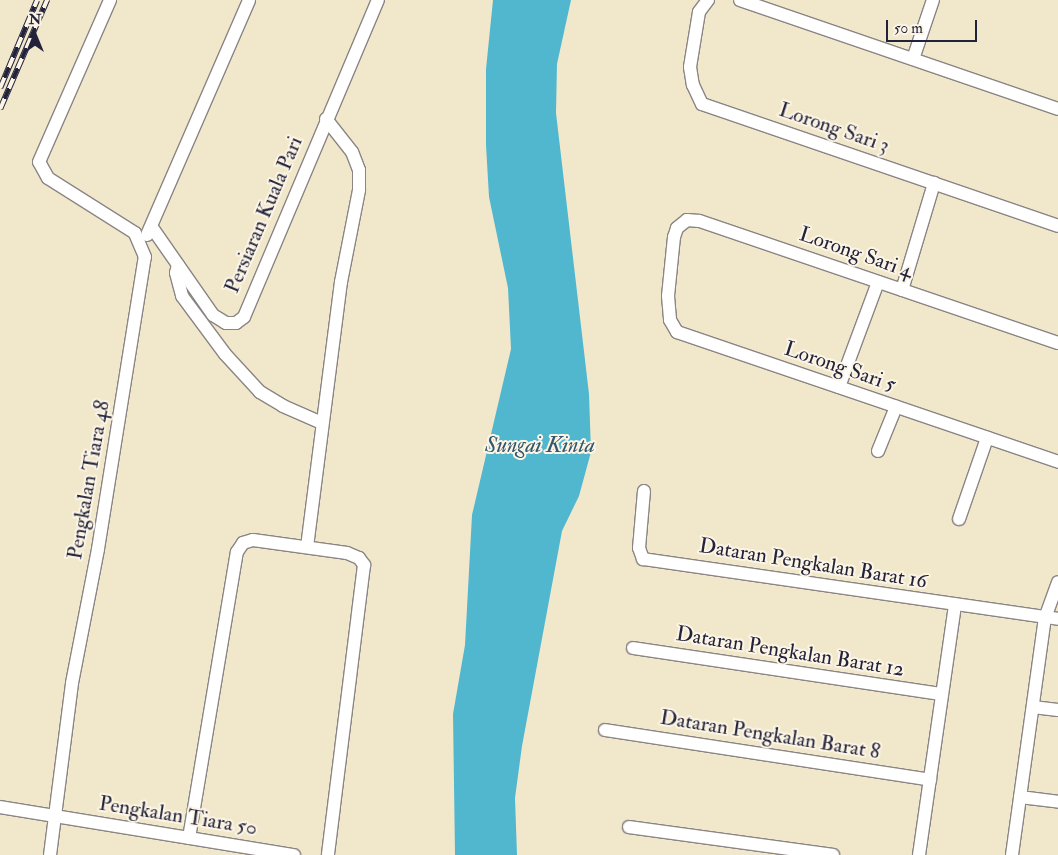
<!DOCTYPE html>
<html>
<head>
<meta charset="utf-8">
<style>
	body { margin:0 }
	#map { position:relative; width:1058px; height:855px; overflow:hidden; background:#f1e8cc; font-family:"IM FELL Double Pica",serif }
	div>[style] { position:absolute }
	.water>* { inset:0; background:#50b7ce }
	.roads { filter:drop-shadow(1px 0 #8a8584) drop-shadow(-1px 0 #8a8584) drop-shadow(0 1px #8a8584) drop-shadow(0 -1px #8a8584) }
	.minor>* { height:12px; margin:-6px; padding:0 6px; transform-origin:6px; border-radius:6px; background:#fff }
	.rail>* { height:5.5px; margin-top:-2.75px; transform-origin:0; background:repeating-linear-gradient(90deg,#fcf5e5 0 11px,#22223b 0 22px); box-sizing:border-box; border-block:1px solid #22223b }
	span { translate:-50% -50%; white-space:nowrap; text-align:center; line-height:1.15; -webkit-text-stroke:4px #fcf5e5; paint-order:stroke }
	.street-label { font-size:21px; color:#22223b }
	.water-label { font-size:22px; color:#32566e; font-style:italic }
	.north { position:absolute; left:10px; top:10px; width:50px; height:50px; -webkit-text-stroke:4px #fcf5e5; paint-order:stroke; rotate:0deg; font-size:14px; font-weight:700; line-height:20px; text-align:center; color:#22223b }
	.north::after { content:''; display:block; margin:auto; width:18px; height:22px; background:#22223b; clip-path:polygon(50% 0,100% 100%,50% 72%,0 100%) }
	.scale { position:absolute; left:886px; top:20px; width:91px; height:22px; box-sizing:border-box; border:2px solid #22223b; border-top:0; padding-left:6px; font-size:15px; line-height:18px; white-space:nowrap; color:#22223b; -webkit-text-stroke:4px #fcf5e5; paint-order:stroke }
</style>
</head>
<body>
<div id="map">
	<div class="water">
		<div style="clip-path:polygon(493px 0,571px 0,557px 64px,556px 113px,589px 394px,591px 452px,579px 496px,562px 531px,522px 746px,515px 798px,517px 855px,455px 855px,453px 714px,465px 645px,472px 515px,511px 349px,508px 288px,489px 197px,486px 145px,486px 69px)"></div>
	</div>
	<div class="roads">
		<div class="minor">
			<div style="left:708px;top:0;width:15px;rotate:127deg"></div>
			<div style="left:699px;top:12px;width:56px;rotate:99.3deg"></div>
			<div style="left:690px;top:67px;width:18px;rotate:81deg"></div>
			<div style="left:693px;top:85px;width:21px;rotate:65deg"></div>
			<div style="left:702px;top:104px;width:376px;rotate:18.9deg"></div>
			<div style="left:740px;top:0;width:336px;rotate:18.9deg"></div>
			<div style="left:913px;top:59px;width:62px;rotate:-71.3deg"></div>
			<div style="left:153px;top:229px;width:105px;rotate:55.1deg"></div>
			<div style="left:213px;top:315px;width:15px;rotate:32deg"></div>
			<div style="left:226px;top:323px;width:10px"></div>
			<div style="left:236px;top:323px;width:10px;rotate:-37deg"></div>
			<div style="left:244px;top:317px;width:344px;rotate:-67.1deg"></div>
			<div style="left:147px;top:235px;width:256px;rotate:-66.5deg"></div>
			<div style="left:178px;top:265px;width:8px;rotate:104deg"></div>
			<div style="left:176px;top:273px;width:24px;rotate:75deg"></div>
			<div style="left:182px;top:296px;width:72px;rotate:53.4deg"></div>
			<div style="left:225px;top:354px;width:52px;rotate:47.4deg"></div>
			<div style="left:260px;top:392px;width:27px;rotate:31deg"></div>
			<div style="left:283px;top:406px;width:43px;rotate:23.6deg"></div>
			<div style="left:902px;top:290px;width:112px;rotate:-73.3deg"></div>
			<div style="left:1058px;top:343px;width:379px;rotate:-161.2deg"></div>
			<div style="left:699px;top:221px;width:12px;rotate:-175deg"></div>
			<div style="left:687px;top:220px;width:13px;rotate:141deg"></div>
			<div style="left:677px;top:228px;width:9px;rotate:108deg"></div>
			<div style="left:674px;top:237px;width:59px;rotate:95.8deg"></div>
			<div style="left:668px;top:296px;width:24px;rotate:85deg"></div>
			<div style="left:670px;top:320px;width:14px;rotate:60deg"></div>
			<div style="left:677px;top:332px;width:403px;rotate:18.8deg"></div>
			<div style="left:839px;top:387px;width:112px;rotate:-69.6deg"></div>
			<div style="left:878px;top:451px;width:48px;rotate:-67.8deg"></div>
			<div style="left:644px;top:491px;width:57px;rotate:95deg"></div>
			<div style="left:639px;top:548px;width:12px;rotate:70deg"></div>
			<div style="left:643px;top:559px;width:419px;rotate:8.2deg"></div>
			<div style="left:959px;top:519px;width:86px;rotate:-70.9deg"></div>
			<div style="left:307px;top:547px;width:267px;rotate:-82.7deg"></div>
			<div style="left:341px;top:282px;width:94px;rotate:-78.9deg"></div>
			<div style="left:359px;top:190px;width:20px;rotate:-90deg"></div>
			<div style="left:359px;top:170px;width:19px;rotate:-111deg"></div>
			<div style="left:352px;top:152px;width:42px;rotate:-128.2deg"></div>
			<div style="left:633px;top:648px;width:312px;rotate:8.5deg"></div>
			<div style="left:1033px;top:707px;width:25px;rotate:7deg"></div>
			<div style="left:605px;top:730px;width:329px;rotate:8.7deg"></div>
			<div style="left:1020px;top:797px;width:38px;rotate:7deg"></div>
			<div style="left:0;top:807px;width:298px;rotate:9.3deg"></div>
			<div style="left:629px;top:827px;width:206px;rotate:7.8deg"></div>
			<div style="left:189px;top:838px;width:290px;rotate:-80.5deg"></div>
			<div style="left:237px;top:552px;width:11px;rotate:-56deg"></div>
			<div style="left:243px;top:543px;width:10px;rotate:-17deg"></div>
			<div style="left:253px;top:540px;width:95px;rotate:7.9deg"></div>
			<div style="left:347px;top:553px;width:13px;rotate:23deg"></div>
			<div style="left:359px;top:558px;width:9px;rotate:54deg"></div>
			<div style="left:364px;top:565px;width:292px;rotate:97.1deg"></div>
			<div style="left:50px;top:855px;width:173px;rotate:-82.7deg"></div>
			<div style="left:72px;top:683px;width:136px;rotate:-79deg"></div>
			<div style="left:98px;top:549px;width:296px;rotate:-80.9deg"></div>
			<div style="left:145px;top:257px;width:26px;rotate:-113deg"></div>
			<div style="left:135px;top:233px;width:103px;rotate:-147.7deg"></div>
			<div style="left:48px;top:178px;width:18px;rotate:-119deg"></div>
			<div style="left:39px;top:162px;width:177px;rotate:-66.3deg"></div>
			<div style="left:919px;top:855px;width:253px;rotate:-81.8deg"></div>
			<div style="left:1012px;top:855px;width:239px;rotate:-82.1deg"></div>
			<div style="left:1045px;top:618px;width:38px;rotate:-70deg"></div>
		</div>
	</div>
	<div class="rail">
		<div style="left:0;top:88px;width:95px;rotate:-67.2deg"></div>
		<div style="left:0;top:109px;width:119px;rotate:-66.7deg"></div>
	</div>
	<div class="street-label">
		<span style="left:834px;top:128px;rotate:19deg">Lorong Sari 3</span>
		<span style="left:264px;top:215px;rotate:-67deg">Persiaran Kuala Pari</span>
		<span style="left:856px;top:253px;rotate:19deg">Lorong Sari 4</span>
		<span style="left:840px;top:367px;rotate:19deg">Lorong Sari 5</span>
		<span style="left:89px;top:480px;rotate:-80deg">Pengkalan Tiara 48</span>
		<span style="left:813px;top:564px;rotate:9deg">Dataran Pengkalan Barat 16</span>
		<span style="left:790px;top:652px;rotate:9deg">Dataran Pengkalan Barat 12</span>
		<span style="left:770px;top:735px;rotate:9deg">Dataran Pengkalan Barat 8</span>
		<span style="left:178px;top:816px;rotate:9deg">Pengkalan Tiara 50</span>
	</div>
	<div class="water-label">
		<span style="left:540px;top:446px">Sungai Kinta</span>
	</div>
	<div class="north">N</div>
	<div class="scale">50 m</div>
</div>
</body>
</html>
